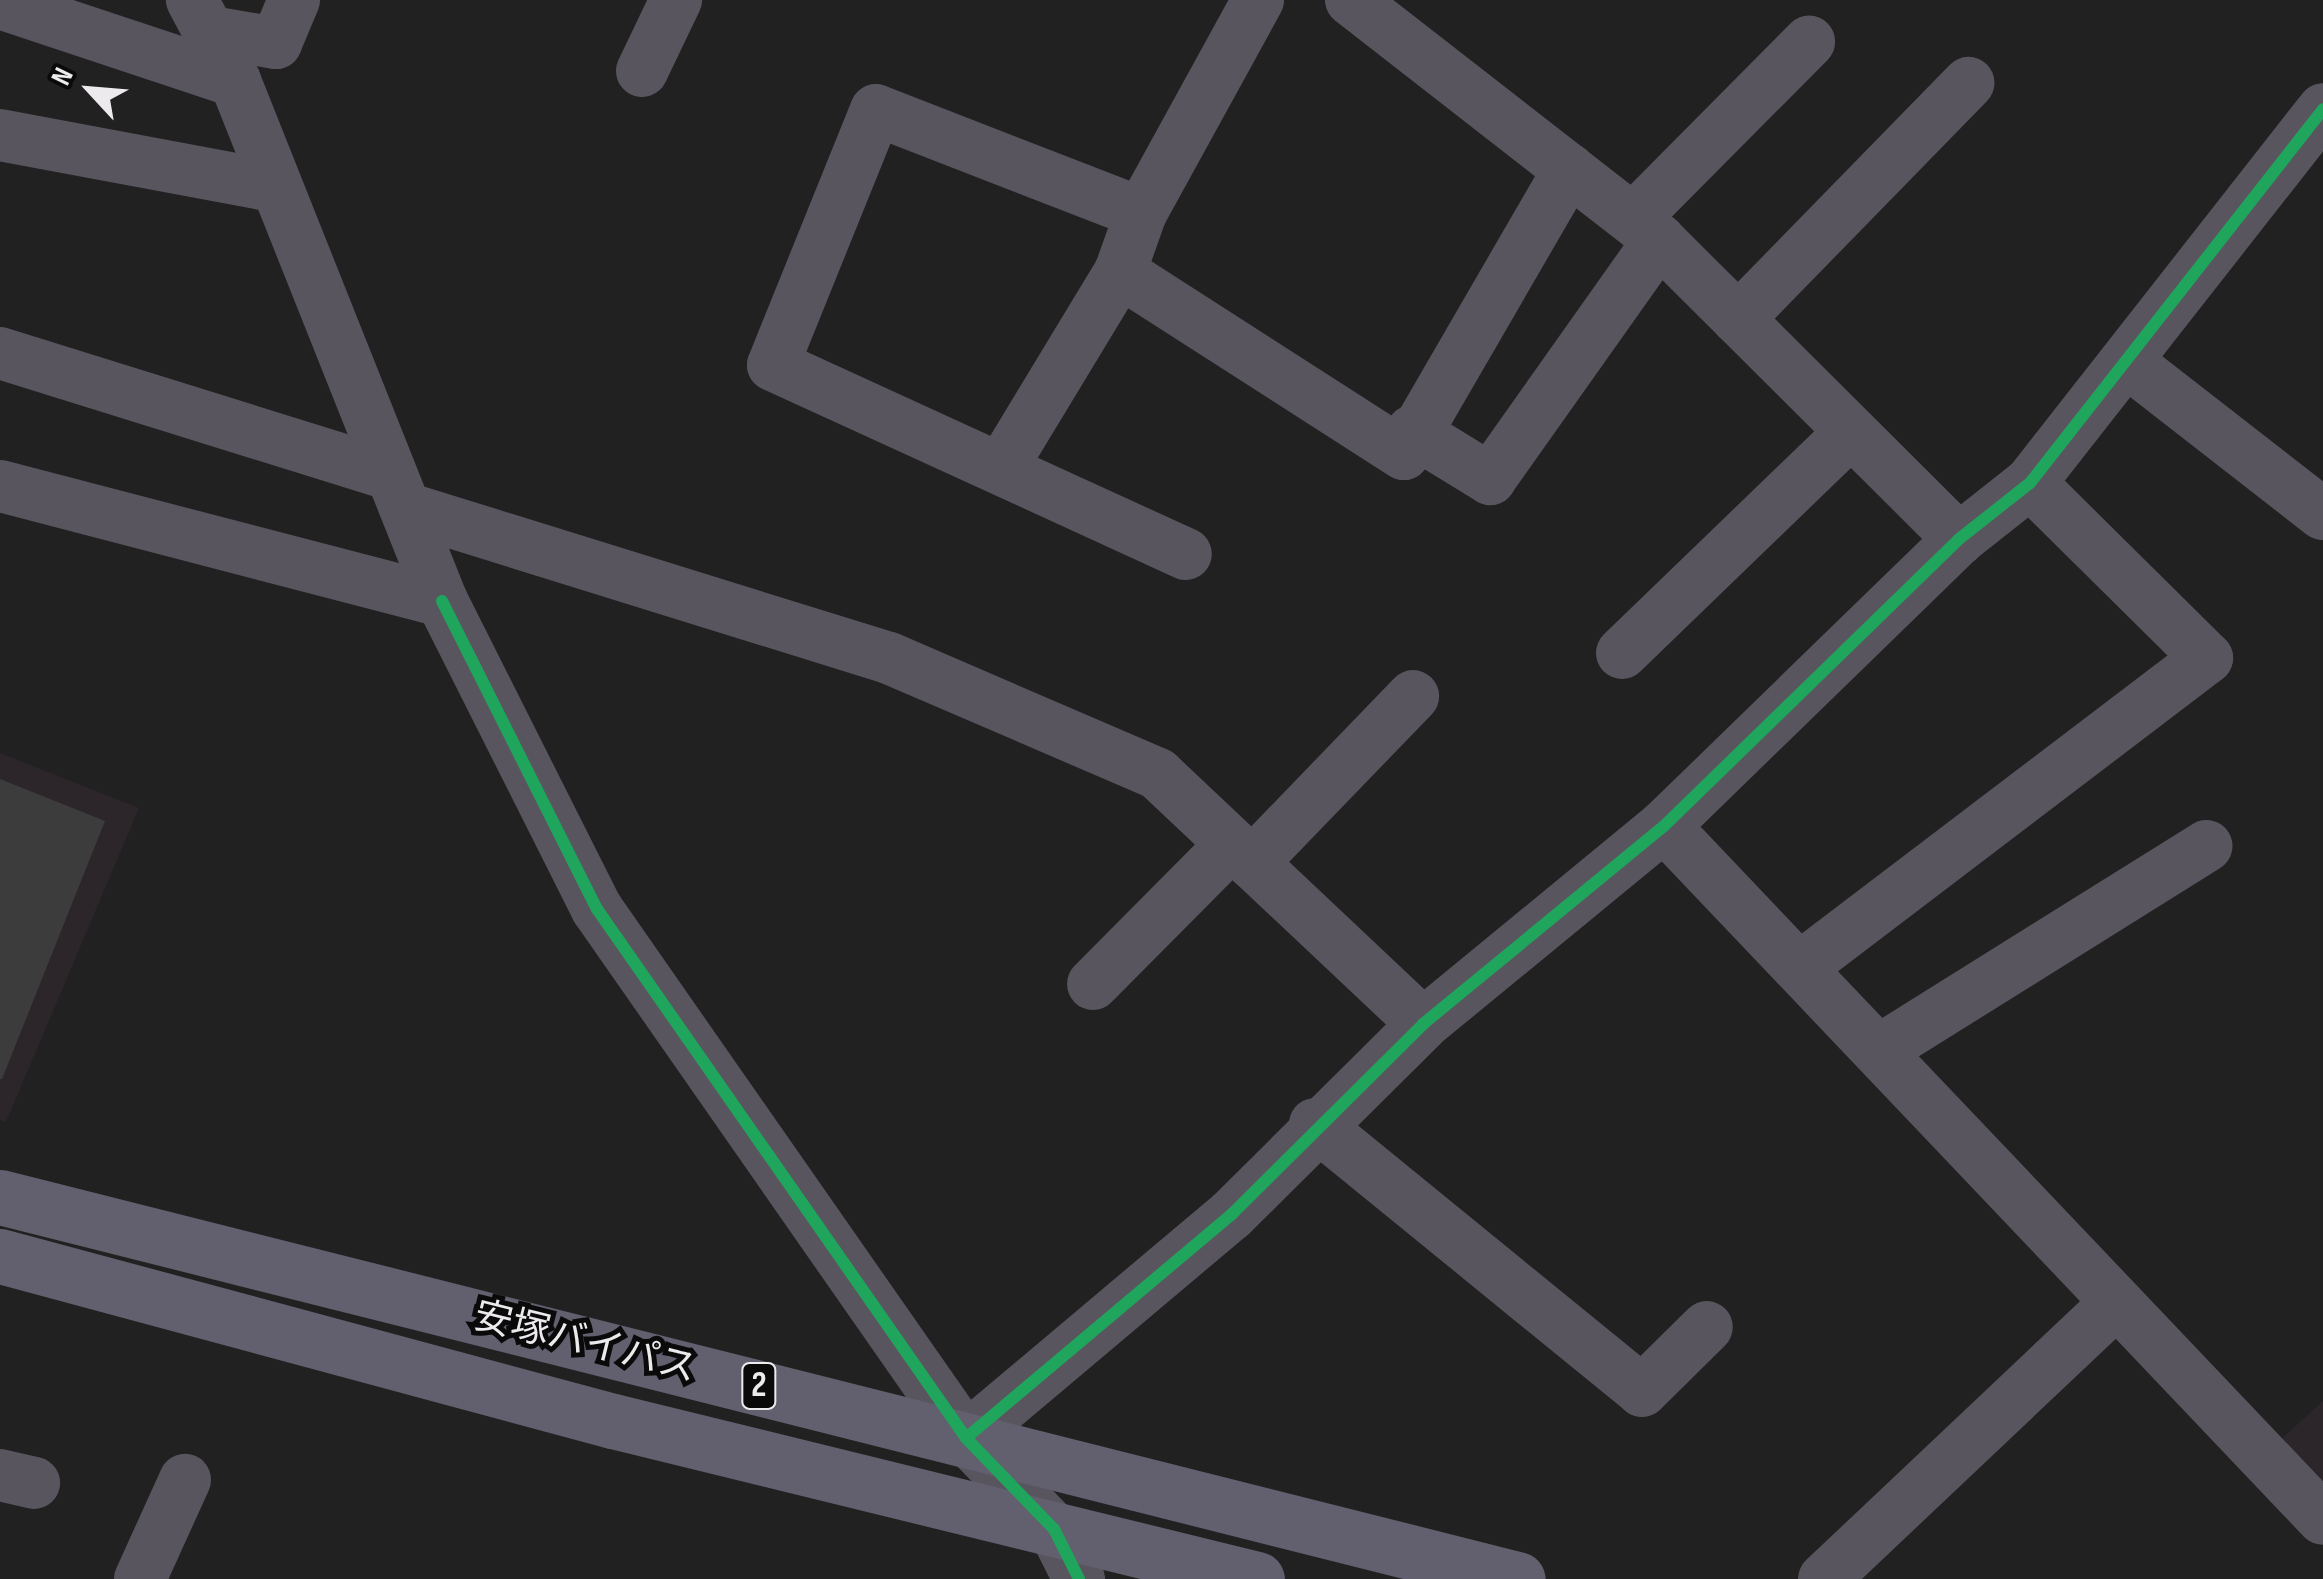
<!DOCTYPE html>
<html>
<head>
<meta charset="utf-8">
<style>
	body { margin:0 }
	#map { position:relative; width:2323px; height:1579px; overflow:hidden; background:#212121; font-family:"Sofia Sans Condensed","Noto Sans JP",sans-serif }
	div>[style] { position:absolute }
	.built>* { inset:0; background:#2c262b }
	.building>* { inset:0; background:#3d3c3c }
	.minor>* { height:52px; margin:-26px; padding:0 26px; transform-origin:26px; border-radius:26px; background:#58555f }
	.major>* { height:55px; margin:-27.5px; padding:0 27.5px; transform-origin:27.5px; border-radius:27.5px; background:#625f6e }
	.cycleway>* { height:12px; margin:-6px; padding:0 6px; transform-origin:6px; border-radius:6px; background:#20a55d }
	span { translate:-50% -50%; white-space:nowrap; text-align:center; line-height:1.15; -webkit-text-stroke:10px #0b0a0b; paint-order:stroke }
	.shield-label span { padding:2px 8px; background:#0b0a0b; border:2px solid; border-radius:8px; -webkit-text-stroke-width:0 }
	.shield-label { font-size:35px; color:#eceaec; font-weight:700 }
	.street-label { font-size:38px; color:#eceaec }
	.north { position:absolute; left:40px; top:40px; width:100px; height:100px; -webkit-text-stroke:8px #0b0a0b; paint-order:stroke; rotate:296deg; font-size:28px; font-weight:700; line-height:40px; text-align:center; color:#eceaec }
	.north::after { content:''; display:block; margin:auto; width:35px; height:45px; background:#eceaec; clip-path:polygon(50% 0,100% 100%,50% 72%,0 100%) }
</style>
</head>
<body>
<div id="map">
	<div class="built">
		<div style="clip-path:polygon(0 753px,139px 808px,6px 1122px,0 1120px)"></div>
		<div style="clip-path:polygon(2323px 1401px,2323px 1493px,2278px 1442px)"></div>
	</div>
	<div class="building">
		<div style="clip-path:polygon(0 779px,105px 821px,2px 1079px,0 1079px)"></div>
	</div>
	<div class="minor">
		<div style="left:1351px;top:0;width:390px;rotate:37.9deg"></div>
		<div style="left:1659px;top:240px;width:424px;rotate:44.9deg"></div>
		<div style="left:0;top:3px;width:248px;rotate:18.4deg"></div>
		<div style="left:212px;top:32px;width:65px;rotate:9.8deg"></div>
		<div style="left:276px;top:43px;width:47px;rotate:-67.3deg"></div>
		<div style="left:642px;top:71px;width:79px;rotate:-64.4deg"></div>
		<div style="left:0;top:135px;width:278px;rotate:10.6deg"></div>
		<div style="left:1141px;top:213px;width:284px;rotate:-158.8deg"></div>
		<div style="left:876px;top:110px;width:275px;rotate:112deg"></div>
		<div style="left:773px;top:365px;width:454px;rotate:24.6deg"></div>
		<div style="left:1633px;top:219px;width:250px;rotate:-45.2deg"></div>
		<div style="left:1120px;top:272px;width:337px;rotate:32.7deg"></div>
		<div style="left:1404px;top:454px;width:329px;rotate:-59.9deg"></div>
		<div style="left:1738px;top:319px;width:330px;rotate:-45.7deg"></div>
		<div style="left:0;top:353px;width:407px;rotate:17.3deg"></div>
		<div style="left:2130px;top:364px;width:244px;rotate:37.9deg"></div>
		<div style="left:1412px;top:431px;width:92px;rotate:31.6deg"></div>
		<div style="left:1490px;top:479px;width:293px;rotate:-54.7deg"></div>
		<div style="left:1003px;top:465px;width:226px;rotate:-58.8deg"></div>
		<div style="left:1120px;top:272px;width:63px;rotate:-70.4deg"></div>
		<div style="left:1141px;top:213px;width:243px;rotate:-61.2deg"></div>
		<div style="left:0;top:486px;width:457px;rotate:14.6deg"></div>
		<div style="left:442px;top:601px;width:560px;rotate:-111.71deg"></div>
		<div style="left:235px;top:81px;width:92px;rotate:-118deg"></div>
		<div style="left:409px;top:509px;width:503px;rotate:17.25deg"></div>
		<div style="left:889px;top:658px;width:293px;rotate:23.3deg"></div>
		<div style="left:1158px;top:774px;width:364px;rotate:43.3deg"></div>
		<div style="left:442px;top:601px;width:345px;rotate:63.3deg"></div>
		<div style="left:597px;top:909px;width:645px;rotate:55.1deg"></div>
		<div style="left:966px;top:1438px;width:127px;rotate:46deg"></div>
		<div style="left:1054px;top:1529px;width:56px;rotate:63.4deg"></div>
		<div style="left:1622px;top:653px;width:318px;rotate:-44deg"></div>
		<div style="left:1664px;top:826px;width:956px;rotate:46.44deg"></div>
		<div style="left:1252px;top:863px;width:232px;rotate:-46deg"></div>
		<div style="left:1802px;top:966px;width:509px;rotate:-37.25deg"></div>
		<div style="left:2207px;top:658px;width:249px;rotate:-135.3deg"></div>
		<div style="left:1093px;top:984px;width:197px;rotate:-45.2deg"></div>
		<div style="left:1880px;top:1050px;width:385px;rotate:-32deg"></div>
		<div style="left:1315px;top:1124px;width:422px;rotate:39.2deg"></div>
		<div style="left:1642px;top:1391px;width:91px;rotate:-44.6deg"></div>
		<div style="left:966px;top:1438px;width:348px;rotate:-40.1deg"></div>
		<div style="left:1232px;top:1214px;width:269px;rotate:-44.8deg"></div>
		<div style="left:1423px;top:1024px;width:312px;rotate:-39.4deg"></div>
		<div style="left:1664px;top:826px;width:412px;rotate:-44.2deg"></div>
		<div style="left:1959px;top:539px;width:90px;rotate:-38.3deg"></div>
		<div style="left:2030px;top:483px;width:475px;rotate:-51.9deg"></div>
		<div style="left:0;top:1475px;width:35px;rotate:13deg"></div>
		<div style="left:140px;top:1579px;width:109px;rotate:-65.6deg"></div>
		<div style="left:1824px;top:1579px;width:402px;rotate:-43.4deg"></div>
	</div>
	<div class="major">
		<div style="left:0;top:1197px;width:1565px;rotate:14.13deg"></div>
		<div style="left:0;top:1256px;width:635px;rotate:15.07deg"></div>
		<div style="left:613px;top:1421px;width:663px;rotate:13.78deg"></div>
	</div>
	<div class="cycleway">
		<div style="left:442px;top:601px;width:345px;rotate:63.3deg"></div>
		<div style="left:597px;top:909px;width:645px;rotate:55.1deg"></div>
		<div style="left:966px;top:1438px;width:127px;rotate:46deg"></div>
		<div style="left:1054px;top:1529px;width:56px;rotate:63.4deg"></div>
		<div style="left:966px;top:1438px;width:348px;rotate:-40.1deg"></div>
		<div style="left:1232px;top:1214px;width:269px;rotate:-44.8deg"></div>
		<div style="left:1423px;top:1024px;width:312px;rotate:-39.4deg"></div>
		<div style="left:1664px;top:826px;width:412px;rotate:-44.2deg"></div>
		<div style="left:1959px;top:539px;width:90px;rotate:-38.3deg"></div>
		<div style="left:2030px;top:483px;width:475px;rotate:-51.9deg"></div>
	</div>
	<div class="shield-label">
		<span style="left:759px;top:1386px">2</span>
	</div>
	<div class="street-label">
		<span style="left:585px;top:1343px;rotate:14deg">安塚バイパス</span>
	</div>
	<div class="north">N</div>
</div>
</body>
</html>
